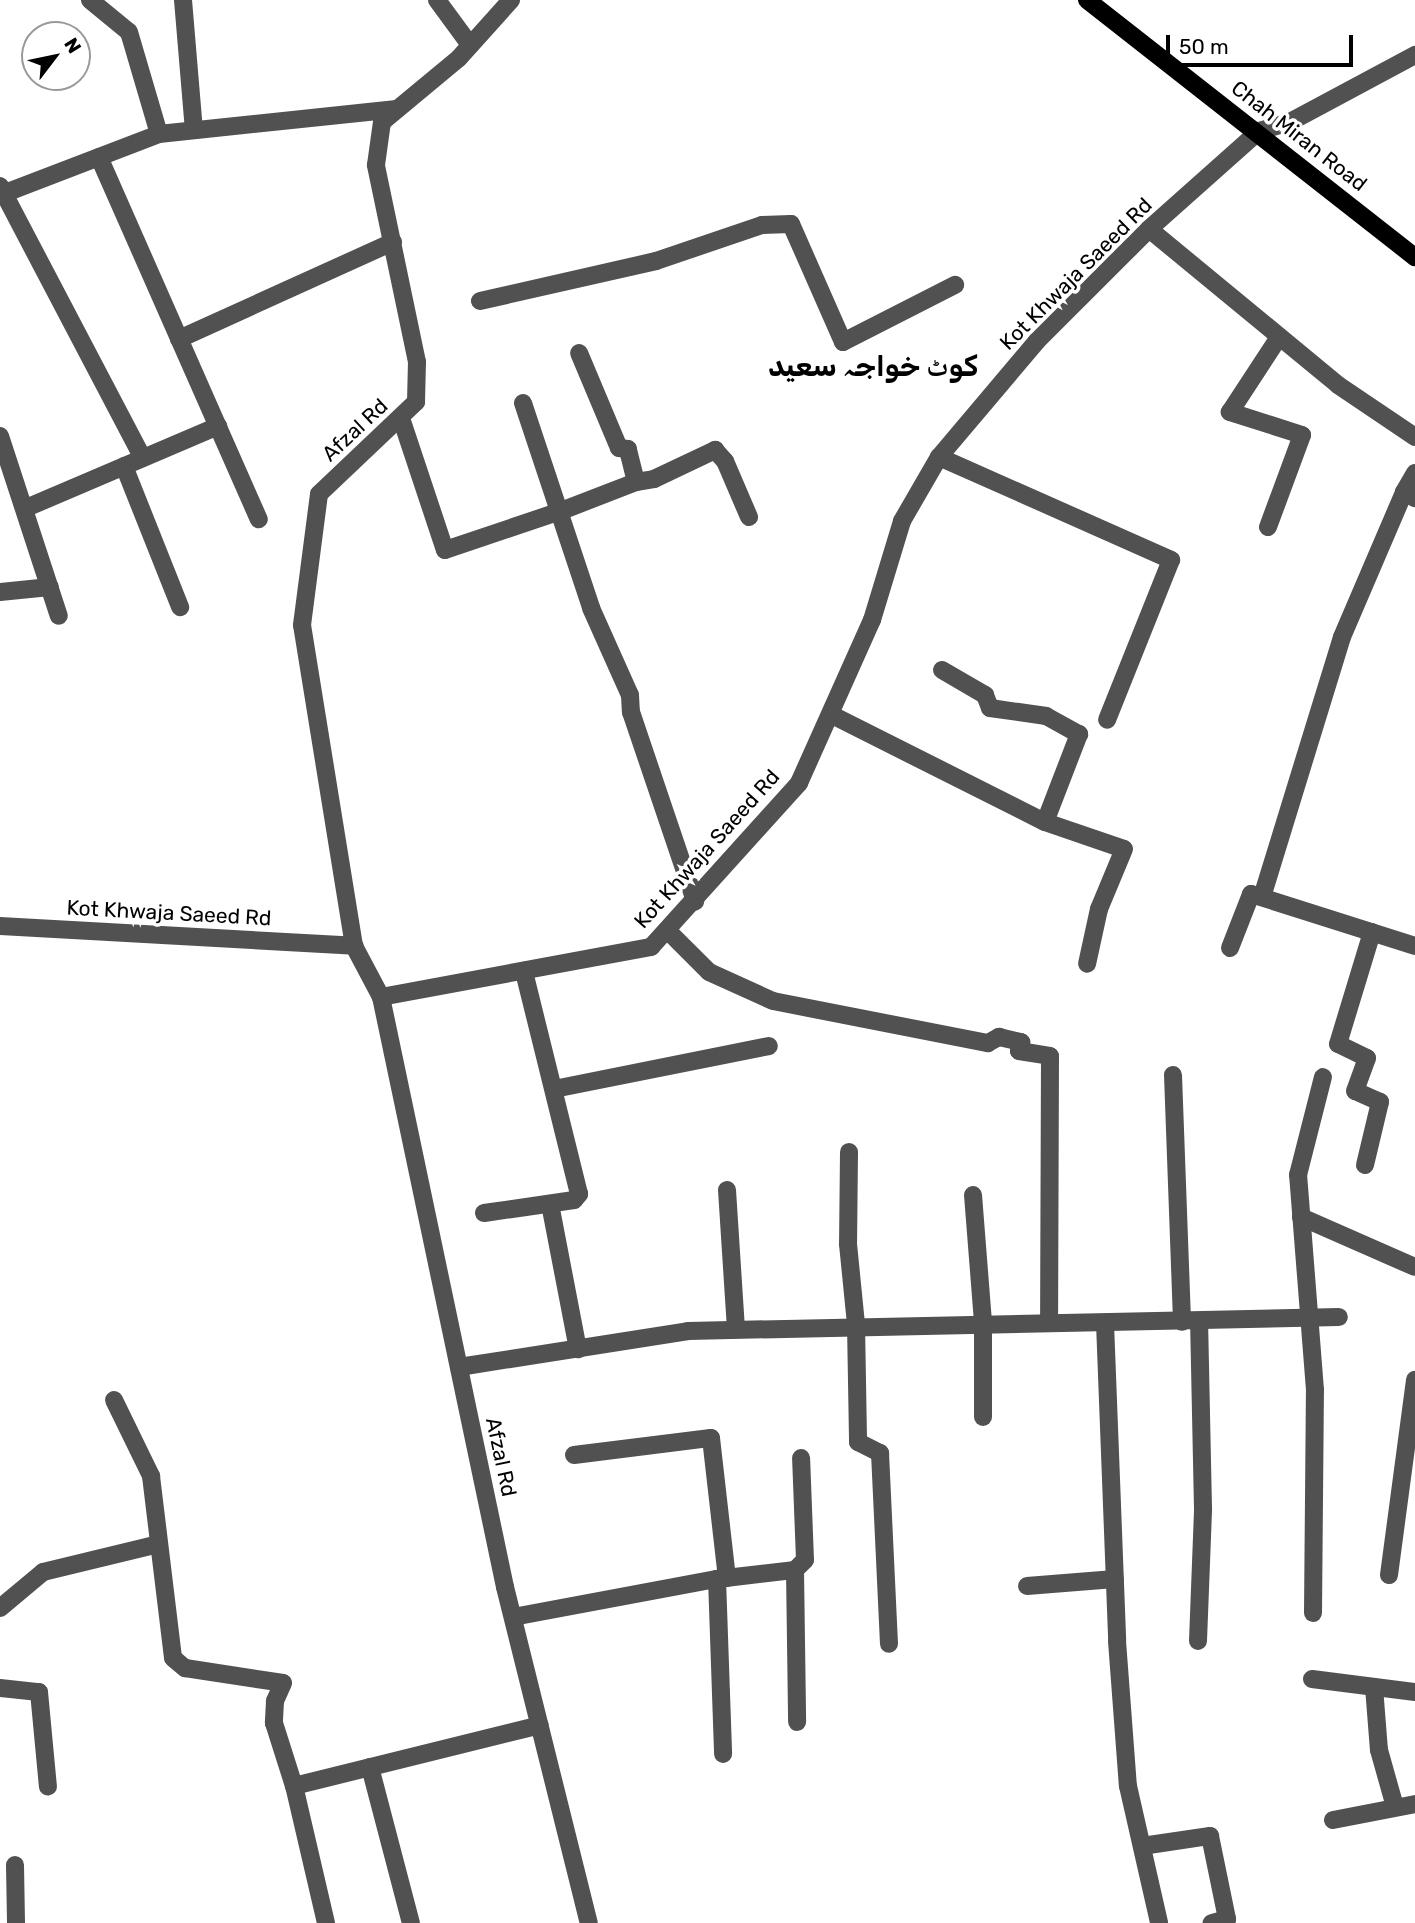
<!DOCTYPE html>
<html>
<head>
<meta charset="utf-8">
<style>
	body { margin:0 }
	#map { position:relative; width:1415px; height:1923px; overflow:hidden; background:#fff; font-family:Rubik,"Noto Naskh Arabic",sans-serif }
	div>[style] { position:absolute }
	.minor>* { height:18px; margin:-9px; padding:0 9px; transform-origin:9px; border-radius:9px; background:#515151 }
	.major>* { height:18px; margin:-9px; padding:0 9px; transform-origin:9px; border-radius:9px; background:#000 }
	span { translate:-50% -50%; white-space:nowrap; text-align:center; line-height:1.15; -webkit-text-stroke:7px #fff; paint-order:stroke }
	.street-label { font-size:21px; color:#000 }
	.district-label { font-size:28px; color:#000; font-weight:700 }
	.north { position:absolute; left:21px; top:21px; width:70px; height:70px; box-sizing:border-box; background:#fff; border:2px solid #999; border-radius:50%; rotate:58deg; font-size:19px; font-weight:700; line-height:28px; text-align:center; color:#000 }
	.north::after { content:''; display:block; margin:auto; width:24px; height:32px; background:#000; clip-path:polygon(50% 0,100% 100%,50% 72%,0 100%) }
	.scale { position:absolute; left:1166px; top:35px; width:187px; height:32px; box-sizing:border-box; border:4px solid #000; border-top:0; padding-left:9px; font-size:21px; line-height:24px; white-space:nowrap; color:#000; -webkit-text-stroke:5px #fff; paint-order:stroke }
</style>
</head>
<body>
<div id="map">
	<div class="minor">
		<div style="left:90px;top:0;width:50px;rotate:39.4deg"></div>
		<div style="left:129px;top:32px;width:106px;rotate:73.6deg"></div>
		<div style="left:183px;top:0;width:130px;rotate:85.2deg"></div>
		<div style="left:437px;top:0;width:56px;rotate:53.7deg"></div>
		<div style="left:99px;top:157px;width:396px;rotate:66.2deg"></div>
		<div style="left:0;top:186px;width:307px;rotate:62.3deg"></div>
		<div style="left:0;top:195px;width:170px;rotate:-21deg"></div>
		<div style="left:159px;top:134px;width:239px;rotate:-6deg"></div>
		<div style="left:1149px;top:229px;width:245px;rotate:39.5deg"></div>
		<div style="left:1338px;top:385px;width:93px;rotate:34deg"></div>
		<div style="left:480px;top:301px;width:180px;rotate:-12.8deg"></div>
		<div style="left:656px;top:261px;width:112px;rotate:-18.8deg"></div>
		<div style="left:762px;top:225px;width:29px;rotate:-2deg"></div>
		<div style="left:791px;top:224px;width:129px;rotate:66.2deg"></div>
		<div style="left:843px;top:342px;width:126px;rotate:-27deg"></div>
		<div style="left:179px;top:339px;width:235px;rotate:-24.4deg"></div>
		<div style="left:523px;top:403px;width:216px;rotate:71.6deg"></div>
		<div style="left:591px;top:608px;width:95px;rotate:65.9deg"></div>
		<div style="left:630px;top:695px;width:17px;rotate:87deg"></div>
		<div style="left:631px;top:712px;width:200px;rotate:71.3deg"></div>
		<div style="left:401px;top:418px;width:139px;rotate:71.6deg"></div>
		<div style="left:445px;top:550px;width:122px;rotate:-18.6deg"></div>
		<div style="left:561px;top:511px;width:80px;rotate:-21.1deg"></div>
		<div style="left:636px;top:482px;width:34px;rotate:-104deg"></div>
		<div style="left:628px;top:449px;width:9px;rotate:-174deg"></div>
		<div style="left:619px;top:448px;width:103px;rotate:-112.8deg"></div>
		<div style="left:0;top:436px;width:189px;rotate:71.9deg"></div>
		<div style="left:939px;top:457px;width:254px;rotate:23.9deg"></div>
		<div style="left:1171px;top:560px;width:172px;rotate:111.8deg"></div>
		<div style="left:124px;top:466px;width:152px;rotate:68.3deg"></div>
		<div style="left:636px;top:482px;width:18px;rotate:-9deg"></div>
		<div style="left:654px;top:479px;width:68px;rotate:-25.4deg"></div>
		<div style="left:715px;top:450px;width:15px;rotate:48deg"></div>
		<div style="left:725px;top:461px;width:61px;rotate:66.8deg"></div>
		<div style="left:1404px;top:492px;width:22px;rotate:-60deg"></div>
		<div style="left:26px;top:508px;width:209px;rotate:-23.1deg"></div>
		<div style="left:1268px;top:527px;width:98px;rotate:-69.7deg"></div>
		<div style="left:1302px;top:435px;width:76px;rotate:-162.3deg"></div>
		<div style="left:1230px;top:412px;width:90px;rotate:-56.8deg"></div>
		<div style="left:0;top:592px;width:50px;rotate:-5.7deg"></div>
		<div style="left:942px;top:670px;width:50px;rotate:30.2deg"></div>
		<div style="left:985px;top:695px;width:14px;rotate:69deg"></div>
		<div style="left:990px;top:708px;width:57px;rotate:8.1deg"></div>
		<div style="left:1046px;top:716px;width:38px;rotate:29deg"></div>
		<div style="left:1079px;top:734px;width:94px;rotate:111.1deg"></div>
		<div style="left:832px;top:715px;width:238px;rotate:26.7deg"></div>
		<div style="left:1045px;top:822px;width:83px;rotate:18.9deg"></div>
		<div style="left:1124px;top:849px;width:65px;rotate:112.6deg"></div>
		<div style="left:1099px;top:909px;width:56px;rotate:102.3deg"></div>
		<div style="left:1262px;top:897px;width:272px;rotate:-72.9deg"></div>
		<div style="left:1342px;top:637px;width:158px;rotate:-66.8deg"></div>
		<div style="left:1404px;top:492px;width:13px;rotate:29deg"></div>
		<div style="left:0;top:926px;width:355px;rotate:3.2deg"></div>
		<div style="left:354px;top:946px;width:58px;rotate:62.1deg"></div>
		<div style="left:381px;top:997px;width:603px;rotate:78.13deg"></div>
		<div style="left:505px;top:1587px;width:346px;rotate:76deg"></div>
		<div style="left:667px;top:930px;width:59px;rotate:45deg"></div>
		<div style="left:709px;top:972px;width:70px;rotate:24.4deg"></div>
		<div style="left:773px;top:1001px;width:219px;rotate:11.1deg"></div>
		<div style="left:988px;top:1043px;width:13px;rotate:-29deg"></div>
		<div style="left:999px;top:1037px;width:23px;rotate:13deg"></div>
		<div style="left:1021px;top:1042px;width:9px;rotate:103deg"></div>
		<div style="left:1019px;top:1051px;width:31px;rotate:9deg"></div>
		<div style="left:1050px;top:1056px;width:267px;rotate:90.2deg"></div>
		<div style="left:354px;top:946px;width:325px;rotate:-99.2deg"></div>
		<div style="left:302px;top:625px;width:132px;rotate:-82.6deg"></div>
		<div style="left:319px;top:494px;width:134px;rotate:-43.5deg"></div>
		<div style="left:416px;top:402px;width:40px;rotate:-88.6deg"></div>
		<div style="left:417px;top:362px;width:201px;rotate:-101.8deg"></div>
		<div style="left:376px;top:165px;width:43px;rotate:-82.1deg"></div>
		<div style="left:382px;top:122px;width:100px;rotate:-39.7deg"></div>
		<div style="left:459px;top:58px;width:78px;rotate:-48.1deg"></div>
		<div style="left:1230px;top:948px;width:58px;rotate:-68.7deg"></div>
		<div style="left:1251px;top:894px;width:172px;rotate:17.6deg"></div>
		<div style="left:381px;top:997px;width:275px;rotate:-10.5deg"></div>
		<div style="left:651px;top:947px;width:221px;rotate:-47.9deg"></div>
		<div style="left:799px;top:783px;width:179px;rotate:-65.9deg"></div>
		<div style="left:872px;top:620px;width:103px;rotate:-73.1deg"></div>
		<div style="left:902px;top:521px;width:74px;rotate:-60deg"></div>
		<div style="left:939px;top:457px;width:152px;rotate:-49.8deg"></div>
		<div style="left:1037px;top:341px;width:158px;rotate:-45deg"></div>
		<div style="left:1149px;top:229px;width:147px;rotate:-41.7deg"></div>
		<div style="left:1259px;top:131px;width:32px;rotate:-16deg"></div>
		<div style="left:1290px;top:122px;width:142px;rotate:-28.2deg"></div>
		<div style="left:1173px;top:1075px;width:247px;rotate:87.9deg"></div>
		<div style="left:554px;top:1089px;width:219px;rotate:-11.3deg"></div>
		<div style="left:849px;top:1152px;width:92px;rotate:90.6deg"></div>
		<div style="left:848px;top:1244px;width:80px;rotate:84.3deg"></div>
		<div style="left:856px;top:1324px;width:118px;rotate:89deg"></div>
		<div style="left:858px;top:1442px;width:25px;rotate:27deg"></div>
		<div style="left:880px;top:1453px;width:191px;rotate:87.3deg"></div>
		<div style="left:1365px;top:1165px;width:65px;rotate:-76.6deg"></div>
		<div style="left:1380px;top:1102px;width:27px;rotate:-156deg"></div>
		<div style="left:1355px;top:1091px;width:35px;rotate:-70deg"></div>
		<div style="left:1367px;top:1058px;width:32px;rotate:-154deg"></div>
		<div style="left:1338px;top:1044px;width:117px;rotate:-73.1deg"></div>
		<div style="left:727px;top:1190px;width:139px;rotate:86.3deg"></div>
		<div style="left:973px;top:1195px;width:128px;rotate:85.5deg"></div>
		<div style="left:983px;top:1323px;width:94px;rotate:90deg"></div>
		<div style="left:550px;top:1204px;width:148px;rotate:79.1deg"></div>
		<div style="left:484px;top:1213px;width:91px;rotate:-8.2deg"></div>
		<div style="left:574px;top:1200px;width:8px;rotate:-50deg"></div>
		<div style="left:579px;top:1194px;width:230px;rotate:-103.9deg"></div>
		<div style="left:1301px;top:1217px;width:124px;rotate:23.7deg"></div>
		<div style="left:1105px;top:1323px;width:318px;rotate:87.8deg"></div>
		<div style="left:1117px;top:1641px;width:145px;rotate:85.7deg"></div>
		<div style="left:1128px;top:1786px;width:140px;rotate:77.2deg"></div>
		<div style="left:459px;top:1367px;width:232px;rotate:-8.9deg"></div>
		<div style="left:688px;top:1331px;width:651px;rotate:-1.23deg"></div>
		<div style="left:114px;top:1400px;width:85px;rotate:64deg"></div>
		<div style="left:151px;top:1476px;width:183px;rotate:83.1deg"></div>
		<div style="left:173px;top:1658px;width:16px;rotate:40deg"></div>
		<div style="left:185px;top:1668px;width:99px;rotate:8.7deg"></div>
		<div style="left:283px;top:1683px;width:20px;rotate:114deg"></div>
		<div style="left:275px;top:1701px;width:22px;rotate:93deg"></div>
		<div style="left:274px;top:1723px;width:66px;rotate:72.4deg"></div>
		<div style="left:574px;top:1455px;width:138px;rotate:-7.1deg"></div>
		<div style="left:711px;top:1438px;width:141px;rotate:83.5deg"></div>
		<div style="left:795px;top:1570px;width:14px;rotate:-45deg"></div>
		<div style="left:805px;top:1560px;width:102px;rotate:-92.2deg"></div>
		<div style="left:1389px;top:1575px;width:197px;rotate:-82.4deg"></div>
		<div style="left:717px;top:1579px;width:79px;rotate:-6.6deg"></div>
		<div style="left:795px;top:1570px;width:152px;rotate:89.2deg"></div>
		<div style="left:1027px;top:1586px;width:88px;rotate:-4.5deg"></div>
		<div style="left:0;top:1608px;width:56px;rotate:-39.9deg"></div>
		<div style="left:43px;top:1572px;width:119px;rotate:-13.6deg"></div>
		<div style="left:1313px;top:1613px;width:223px;rotate:-89.5deg"></div>
		<div style="left:1315px;top:1390px;width:216px;rotate:-94.5deg"></div>
		<div style="left:1298px;top:1175px;width:101px;rotate:-75.7deg"></div>
		<div style="left:513px;top:1617px;width:208px;rotate:-10.6deg"></div>
		<div style="left:717px;top:1579px;width:175px;rotate:88deg"></div>
		<div style="left:1198px;top:1641px;width:132px;rotate:-87.8deg"></div>
		<div style="left:1203px;top:1509px;width:188px;rotate:-91.2deg"></div>
		<div style="left:1312px;top:1679px;width:104px;rotate:7.2deg"></div>
		<div style="left:1374px;top:1687px;width:63px;rotate:85.5deg"></div>
		<div style="left:1379px;top:1750px;width:59px;rotate:74.3deg"></div>
		<div style="left:0;top:1688px;width:39px;rotate:6deg"></div>
		<div style="left:39px;top:1692px;width:95px;rotate:84.6deg"></div>
		<div style="left:370px;top:1767px;width:161px;rotate:75.3deg"></div>
		<div style="left:1333px;top:1820px;width:84px;rotate:-11deg"></div>
		<div style="left:1142px;top:1846px;width:69px;rotate:-8.4deg"></div>
		<div style="left:1210px;top:1836px;width:85px;rotate:78.4deg"></div>
		<div style="left:1227px;top:1919px;width:16px;rotate:165deg"></div>
		<div style="left:15px;top:1865px;width:58px;rotate:89deg"></div>
		<div style="left:326px;top:1923px;width:141px;rotate:-103.1deg"></div>
		<div style="left:294px;top:1786px;width:253px;rotate:-13.9deg"></div>
	</div>
	<div class="major">
		<div style="left:1087px;top:0;width:417px;rotate:38.1deg"></div>
	</div>
	<div class="street-label">
		<span style="left:1299px;top:136px;rotate:38deg">Chah Miran Road</span>
		<span style="left:1076px;top:274px;rotate:-45deg">Kot Khwaja Saeed Rd</span>
		<span style="left:355px;top:430px;rotate:-43deg">Afzal Rd</span>
		<span style="left:707px;top:849px;rotate:-48deg">Kot Khwaja Saeed Rd</span>
		<span style="left:169px;top:913px;rotate:3deg">Kot Khwaja Saeed Rd</span>
		<span style="left:501px;top:1457px;rotate:78deg">Afzal Rd</span>
	</div>
	<div class="district-label">
		<span style="left:873px;top:367px">کوٹ خواجہ سعید</span>
	</div>
	<div class="north">N</div>
	<div class="scale">50 m</div>
</div>
</body>
</html>
